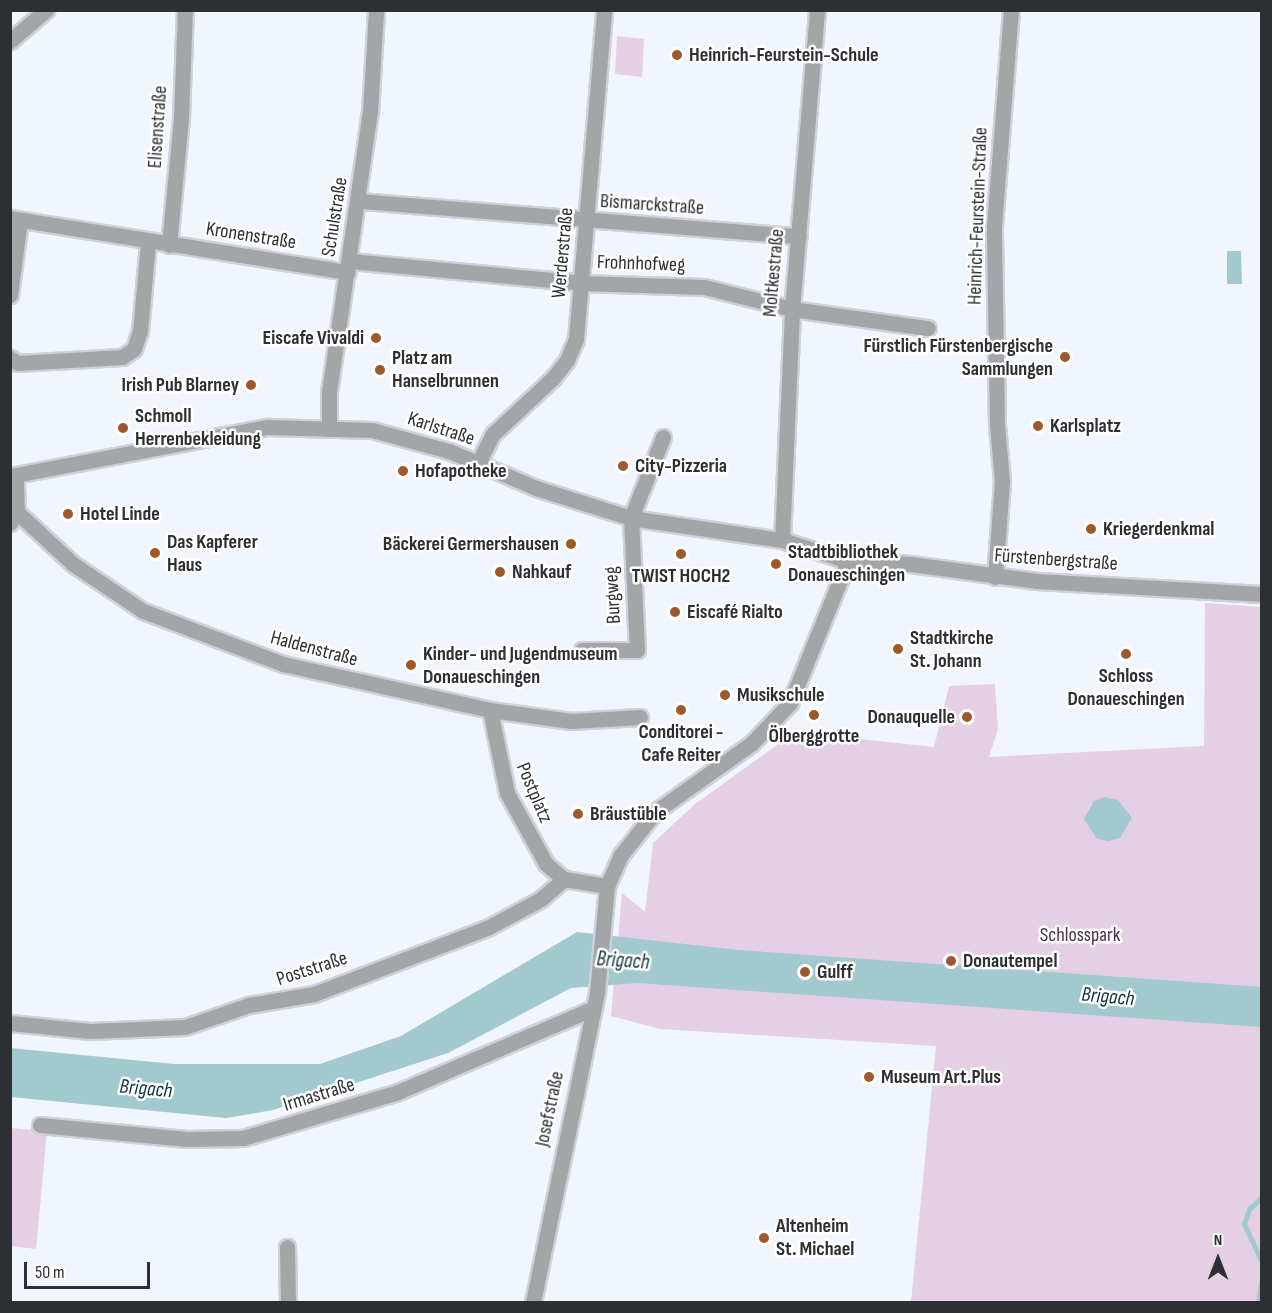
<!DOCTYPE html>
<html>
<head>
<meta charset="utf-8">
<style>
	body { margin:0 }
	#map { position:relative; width:1272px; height:1313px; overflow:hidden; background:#f1f5fe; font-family:"Sofia Sans Condensed",sans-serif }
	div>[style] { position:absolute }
	.green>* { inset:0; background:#e5cfe5 }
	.water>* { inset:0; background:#a1c9cf }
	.stream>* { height:5px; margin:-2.5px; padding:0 2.5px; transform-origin:2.5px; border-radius:2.5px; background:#a1c9cf }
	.roads { filter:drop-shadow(2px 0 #ced1d9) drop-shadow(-2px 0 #ced1d9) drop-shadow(0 2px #ced1d9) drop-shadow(0 -2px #ced1d9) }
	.minor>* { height:15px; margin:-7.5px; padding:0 7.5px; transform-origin:7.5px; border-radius:7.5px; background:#a3a6a9 }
	.dots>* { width:16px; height:16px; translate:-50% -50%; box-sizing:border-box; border:3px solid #fff; border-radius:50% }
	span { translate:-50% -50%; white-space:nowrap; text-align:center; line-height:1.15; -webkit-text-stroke:5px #fff; paint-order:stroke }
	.poi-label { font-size:20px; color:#2e2f32; font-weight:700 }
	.left { translate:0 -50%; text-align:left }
	.right { translate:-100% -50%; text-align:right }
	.street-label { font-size:20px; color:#2e2f32 }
	.park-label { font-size:20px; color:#4e2d50 }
	.water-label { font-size:21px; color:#0d343a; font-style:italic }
	.frame { position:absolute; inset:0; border:12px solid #2e2f32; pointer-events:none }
	.north { position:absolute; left:1188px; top:1229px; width:60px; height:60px; -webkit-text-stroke:4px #fff; paint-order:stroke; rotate:0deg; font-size:16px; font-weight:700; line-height:24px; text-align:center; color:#2e2f32 }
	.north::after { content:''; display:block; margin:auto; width:21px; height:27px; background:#2e2f32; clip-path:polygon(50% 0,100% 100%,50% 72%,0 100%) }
	.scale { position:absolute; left:24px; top:1262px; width:126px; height:27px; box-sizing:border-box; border:3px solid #2e2f32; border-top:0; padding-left:8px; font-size:18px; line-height:21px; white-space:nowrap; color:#2e2f32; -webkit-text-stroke:4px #fff; paint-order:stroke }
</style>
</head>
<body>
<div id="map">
	<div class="green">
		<div style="clip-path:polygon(617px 36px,644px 39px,642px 77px,615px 74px)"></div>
		<div style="clip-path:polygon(1205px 603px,1261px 607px,1261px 1302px,911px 1302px,936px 1046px,660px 1029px,611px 1016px,622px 893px,645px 912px,653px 843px,695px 804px,795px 732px,934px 747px,949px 686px,995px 684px,998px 729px,989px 757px,1204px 746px)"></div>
		<div style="clip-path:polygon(10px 1128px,47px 1131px,36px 1249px,11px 1246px)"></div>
	</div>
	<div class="water">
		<div style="clip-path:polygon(1227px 251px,1241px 251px,1242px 284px,1227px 284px)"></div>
		<div style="clip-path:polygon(1105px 797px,1118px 800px,1132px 818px,1120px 838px,1108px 841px,1097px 839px,1084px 819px,1094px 801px)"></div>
		<div style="clip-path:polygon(577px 932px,739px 950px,1262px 987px,1261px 1027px,638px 983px,571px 988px,448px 1053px,273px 1110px,226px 1118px,11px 1097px,10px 1048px,174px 1064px,320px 1064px,401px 1036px)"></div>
	</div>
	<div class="stream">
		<div style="left:1262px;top:1197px;width:18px;rotate:137deg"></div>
		<div style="left:1249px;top:1209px;width:16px;rotate:108deg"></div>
		<div style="left:1244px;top:1224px;width:42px;rotate:64.7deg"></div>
		<div style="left:1258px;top:1302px;width:25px;rotate:-81deg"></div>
	</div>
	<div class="roads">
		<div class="minor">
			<div style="left:10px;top:41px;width:48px;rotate:-40.7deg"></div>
			<div style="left:360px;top:201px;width:440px;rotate:4.6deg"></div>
			<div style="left:10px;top:218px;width:342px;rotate:9.1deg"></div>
			<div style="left:169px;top:245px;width:129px;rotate:-84.6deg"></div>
			<div style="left:181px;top:117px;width:107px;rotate:-87.9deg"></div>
			<div style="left:350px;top:261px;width:232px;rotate:5.4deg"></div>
			<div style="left:581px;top:283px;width:123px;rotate:1.9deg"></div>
			<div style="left:704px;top:287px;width:91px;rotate:14deg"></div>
			<div style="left:792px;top:309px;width:137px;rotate:8deg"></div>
			<div style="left:10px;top:295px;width:76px;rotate:-82.4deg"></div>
			<div style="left:10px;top:358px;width:9px;rotate:32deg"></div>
			<div style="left:18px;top:363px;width:104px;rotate:-3.3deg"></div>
			<div style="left:122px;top:357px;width:14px;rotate:-34deg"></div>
			<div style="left:134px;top:349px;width:19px;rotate:-72deg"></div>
			<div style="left:140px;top:331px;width:88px;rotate:-84.8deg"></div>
			<div style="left:329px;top:429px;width:37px;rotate:-90deg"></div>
			<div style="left:329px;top:392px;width:283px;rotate:-81.7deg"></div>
			<div style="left:370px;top:112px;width:102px;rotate:-86.6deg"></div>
			<div style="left:478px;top:463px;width:33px;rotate:-63deg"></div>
			<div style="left:493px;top:434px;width:82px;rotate:-43deg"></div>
			<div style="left:553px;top:378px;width:23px;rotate:-52deg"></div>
			<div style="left:567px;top:360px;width:23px;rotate:-67deg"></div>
			<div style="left:576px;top:339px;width:330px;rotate:-85.1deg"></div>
			<div style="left:10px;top:476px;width:263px;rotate:-10.8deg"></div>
			<div style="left:268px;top:427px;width:104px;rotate:1.7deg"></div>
			<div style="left:372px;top:430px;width:80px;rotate:15.3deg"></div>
			<div style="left:449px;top:451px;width:95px;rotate:23deg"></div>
			<div style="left:536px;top:488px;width:100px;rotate:17.5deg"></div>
			<div style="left:631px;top:518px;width:153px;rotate:8.3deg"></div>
			<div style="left:782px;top:540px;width:69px;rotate:17.7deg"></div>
			<div style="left:848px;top:561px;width:63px;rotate:2.7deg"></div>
			<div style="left:911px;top:564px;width:127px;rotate:7.7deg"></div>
			<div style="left:1037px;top:581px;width:225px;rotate:3.3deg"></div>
			<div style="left:17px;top:512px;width:76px;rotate:42.9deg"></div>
			<div style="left:73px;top:564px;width:84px;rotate:33.9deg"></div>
			<div style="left:143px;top:611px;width:150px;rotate:20.7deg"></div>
			<div style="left:283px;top:664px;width:212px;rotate:12.5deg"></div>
			<div style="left:490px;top:710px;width:82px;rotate:7.7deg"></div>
			<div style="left:571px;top:721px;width:69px;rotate:-3.3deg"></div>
			<div style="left:10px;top:523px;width:13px;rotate:-58deg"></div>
			<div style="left:17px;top:512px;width:36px;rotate:-92deg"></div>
			<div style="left:782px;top:540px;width:231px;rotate:-87.5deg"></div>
			<div style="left:792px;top:309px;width:300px;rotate:-85.2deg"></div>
			<div style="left:995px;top:577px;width:96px;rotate:-85.8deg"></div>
			<div style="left:1002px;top:481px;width:56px;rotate:-95.1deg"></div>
			<div style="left:997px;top:425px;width:199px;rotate:-90.9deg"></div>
			<div style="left:994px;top:226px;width:217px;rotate:-85.5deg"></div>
			<div style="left:582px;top:650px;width:55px"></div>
			<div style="left:637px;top:650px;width:132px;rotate:-92.6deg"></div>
			<div style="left:631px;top:518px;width:87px;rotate:-68.4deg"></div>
			<div style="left:490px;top:710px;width:85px;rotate:78.4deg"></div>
			<div style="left:507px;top:793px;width:81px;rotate:61.2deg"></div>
			<div style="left:546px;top:864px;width:23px;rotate:40deg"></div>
			<div style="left:10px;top:1023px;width:80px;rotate:5.7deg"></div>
			<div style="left:90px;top:1031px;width:95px;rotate:-2.4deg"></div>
			<div style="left:185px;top:1027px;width:68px;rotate:-19deg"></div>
			<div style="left:249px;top:1005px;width:66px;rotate:-9.6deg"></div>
			<div style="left:314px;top:994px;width:187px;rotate:-20.9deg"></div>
			<div style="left:489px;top:927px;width:59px;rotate:-28.3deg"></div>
			<div style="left:541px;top:899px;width:30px;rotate:-41deg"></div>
			<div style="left:564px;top:879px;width:44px;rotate:9.2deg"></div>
			<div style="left:40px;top:1125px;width:147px;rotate:5.5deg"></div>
			<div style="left:186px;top:1139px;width:57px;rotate:-1deg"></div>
			<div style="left:243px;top:1138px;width:162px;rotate:-16.5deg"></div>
			<div style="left:398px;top:1092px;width:213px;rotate:-23.2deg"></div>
			<div style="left:287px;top:1247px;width:55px;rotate:89deg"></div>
			<div style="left:533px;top:1302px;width:317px;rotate:-78.3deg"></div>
			<div style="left:597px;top:992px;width:106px;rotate:-84.6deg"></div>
			<div style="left:607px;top:886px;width:34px;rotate:-66deg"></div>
			<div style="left:621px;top:855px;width:55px;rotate:-51.7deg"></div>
			<div style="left:655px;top:812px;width:119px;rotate:-35.4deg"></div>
			<div style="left:752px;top:743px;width:55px;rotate:-46.5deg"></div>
			<div style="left:790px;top:703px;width:153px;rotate:-67.8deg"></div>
		</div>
	</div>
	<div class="dots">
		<div style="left:677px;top:55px;background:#9d592a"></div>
		<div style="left:376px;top:338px;background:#9d592a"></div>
		<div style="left:1065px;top:357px;background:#9d592a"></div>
		<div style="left:380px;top:370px;background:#9d592a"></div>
		<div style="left:251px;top:385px;background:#9d592a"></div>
		<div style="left:1038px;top:426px;background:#9d592a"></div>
		<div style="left:123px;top:428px;background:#9d592a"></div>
		<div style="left:623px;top:466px;background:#9d592a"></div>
		<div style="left:403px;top:471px;background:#9d592a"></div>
		<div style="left:68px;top:514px;background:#9d592a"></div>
		<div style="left:1091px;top:529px;background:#9d592a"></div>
		<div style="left:571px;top:544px;background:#9d592a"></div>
		<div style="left:155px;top:553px;background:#9d592a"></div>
		<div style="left:681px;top:554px;background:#9d592a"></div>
		<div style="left:776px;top:564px;background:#9d592a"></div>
		<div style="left:500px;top:572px;background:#9d592a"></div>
		<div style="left:675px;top:612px;background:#9d592a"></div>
		<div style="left:898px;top:649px;background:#9d592a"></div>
		<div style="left:1126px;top:654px;background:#9d592a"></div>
		<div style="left:411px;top:665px;background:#9d592a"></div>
		<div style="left:725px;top:695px;background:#9d592a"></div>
		<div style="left:681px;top:710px;background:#9d592a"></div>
		<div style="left:814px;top:715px;background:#9d592a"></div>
		<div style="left:967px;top:717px;background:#9d592a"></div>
		<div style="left:578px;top:814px;background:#9d592a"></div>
		<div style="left:951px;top:961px;background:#9d592a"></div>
		<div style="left:805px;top:972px;background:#9d592a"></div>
		<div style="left:869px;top:1077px;background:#9d592a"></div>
		<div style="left:764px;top:1238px;background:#9d592a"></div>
	</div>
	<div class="poi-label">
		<span class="left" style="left:689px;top:55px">Heinrich-Feurstein-Schule</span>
		<span class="right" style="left:364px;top:338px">Eiscafe Vivaldi</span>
		<span class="right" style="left:1053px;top:358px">Fürstlich Fürstenbergische<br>Sammlungen</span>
		<span class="left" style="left:392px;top:370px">Platz am<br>Hanselbrunnen</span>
		<span class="right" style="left:239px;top:385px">Irish Pub Blarney</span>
		<span class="left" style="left:135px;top:428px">Schmoll<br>Herrenbekleidung</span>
		<span class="left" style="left:1050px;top:426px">Karlsplatz</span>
		<span class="left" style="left:635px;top:466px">City-Pizzeria</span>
		<span class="left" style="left:415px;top:471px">Hofapotheke</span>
		<span class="left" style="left:80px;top:514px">Hotel Linde</span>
		<span class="left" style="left:1103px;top:529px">Kriegerdenkmal</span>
		<span class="left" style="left:167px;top:554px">Das Kapferer<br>Haus</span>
		<span class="right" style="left:559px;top:544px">Bäckerei Germershausen</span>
		<span class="left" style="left:788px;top:564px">Stadtbibliothek<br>Donaueschingen</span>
		<span class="left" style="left:512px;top:572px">Nahkauf</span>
		<span style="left:681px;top:576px">TWIST HOCH2</span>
		<span class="left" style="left:687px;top:612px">Eiscafé Rialto</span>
		<span class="left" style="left:910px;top:650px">Stadtkirche<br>St. Johann</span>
		<span class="left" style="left:423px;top:666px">Kinder- und Jugendmuseum<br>Donaueschingen</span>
		<span style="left:1126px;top:688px">Schloss<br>Donaueschingen</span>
		<span class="left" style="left:737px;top:695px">Musikschule</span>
		<span class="right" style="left:955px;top:717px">Donauquelle</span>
		<span style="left:681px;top:744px">Conditorei -<br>Cafe Reiter</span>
		<span style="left:814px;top:736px">Ölberggrotte</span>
		<span class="left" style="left:590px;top:814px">Bräustüble</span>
		<span class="left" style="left:963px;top:961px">Donautempel</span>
		<span class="left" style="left:817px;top:972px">Gulff</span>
		<span class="left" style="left:881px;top:1077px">Museum Art.Plus</span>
		<span class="left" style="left:776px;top:1238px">Altenheim<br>St. Michael</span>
	</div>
	<div class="street-label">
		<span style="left:158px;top:127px;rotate:-86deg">Elisenstraße</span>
		<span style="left:652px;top:205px;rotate:4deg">Bismarckstraße</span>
		<span style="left:978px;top:216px;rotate:-88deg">Heinrich-Feurstein-Straße</span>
		<span style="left:335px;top:217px;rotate:-81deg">Schulstraße</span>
		<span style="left:251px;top:236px;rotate:9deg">Kronenstraße</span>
		<span style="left:563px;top:253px;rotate:-85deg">Werderstraße</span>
		<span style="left:641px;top:264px;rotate:2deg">Frohnhofweg</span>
		<span style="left:774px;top:273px;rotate:-85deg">Moltkestraße</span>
		<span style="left:441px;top:429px;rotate:18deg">Karlstraße</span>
		<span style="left:1056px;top:560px;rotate:4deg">Fürstenbergstraße</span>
		<span style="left:613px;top:595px;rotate:-93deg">Burgweg</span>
		<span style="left:314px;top:649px;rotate:15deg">Haldenstraße</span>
		<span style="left:534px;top:793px;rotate:67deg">Postplatz</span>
		<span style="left:312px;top:969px;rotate:-18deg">Poststraße</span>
		<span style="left:319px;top:1095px;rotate:-17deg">Irmastraße</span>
		<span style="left:550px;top:1109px;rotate:-78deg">Josefstraße</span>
	</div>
	<div class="park-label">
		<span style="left:1080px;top:935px">Schlosspark</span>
	</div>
	<div class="water-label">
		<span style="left:623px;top:961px;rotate:4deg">Brigach</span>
		<span style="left:1108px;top:997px;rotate:5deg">Brigach</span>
		<span style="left:146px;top:1089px;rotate:5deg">Brigach</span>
	</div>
	<div class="frame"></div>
	<div class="north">N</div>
	<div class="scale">50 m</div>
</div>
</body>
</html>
